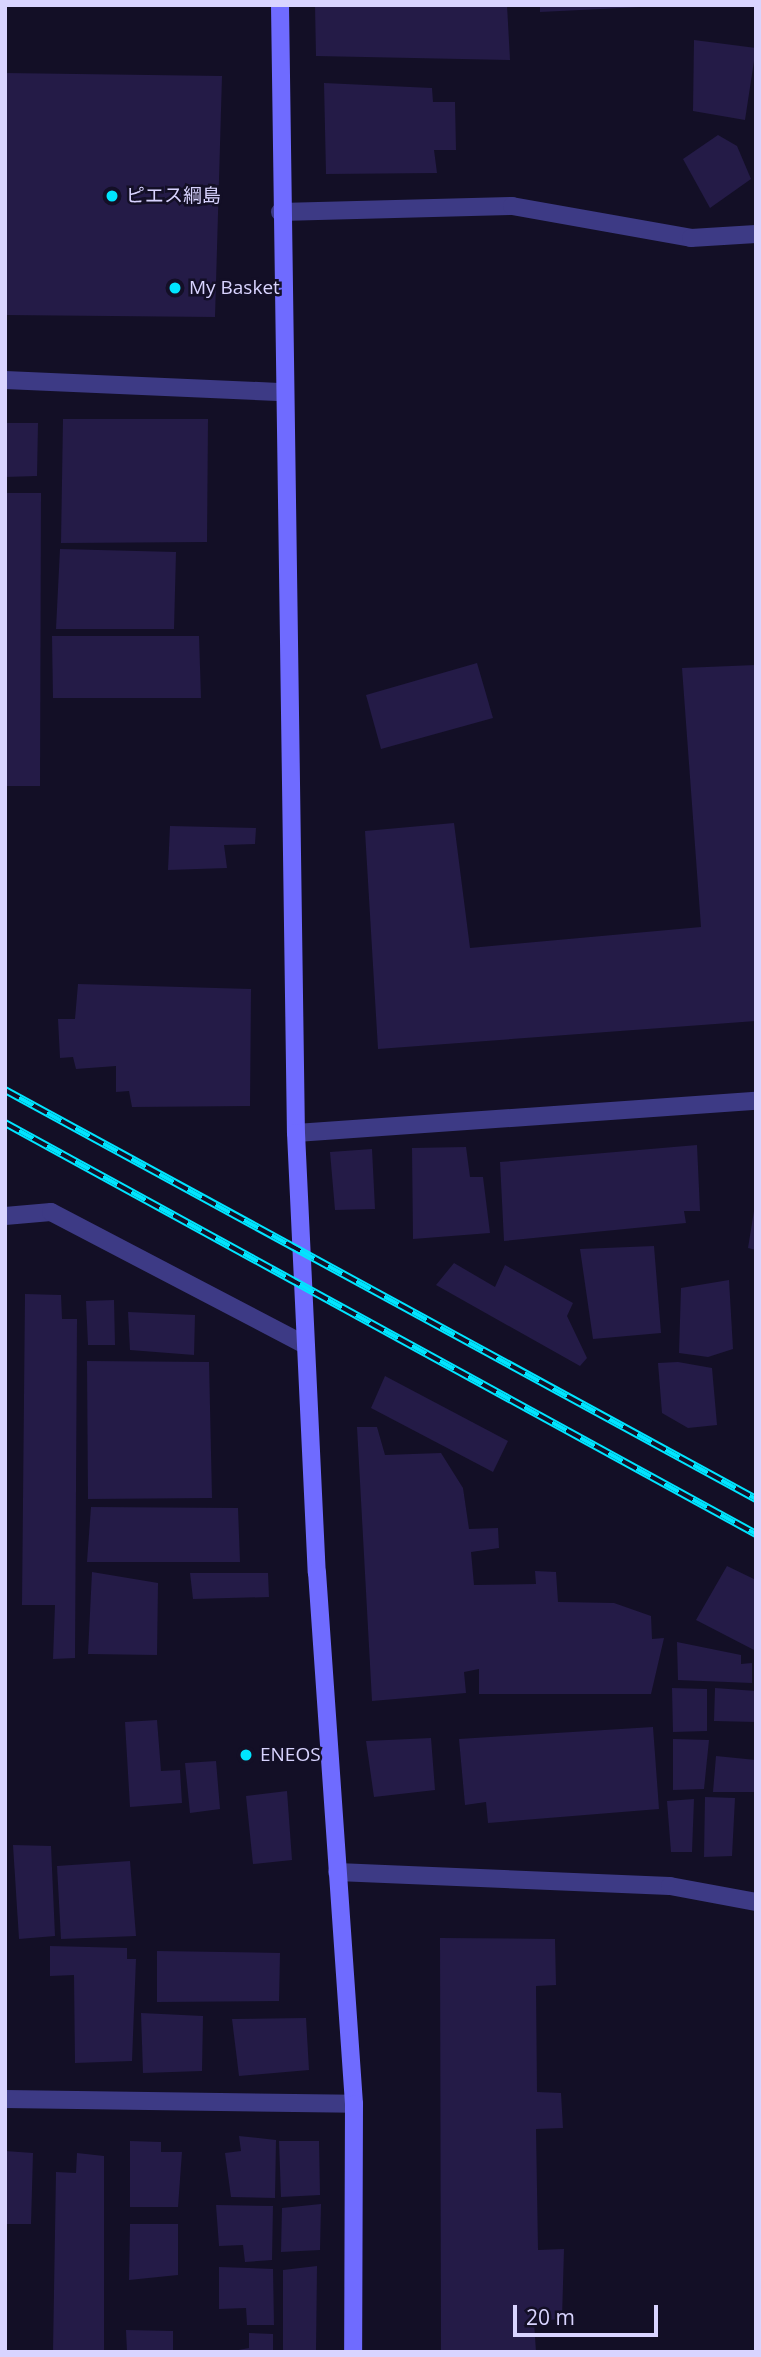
<!DOCTYPE html>
<html>
<head>
<meta charset="utf-8">
<style>
	body { margin:0 }
	#map { position:relative; width:761px; height:2357px; overflow:hidden; background:#130f26; font-family:"Open Sans","Noto Sans JP",sans-serif }
	div>[style] { position:absolute }
	.building>* { inset:0; background:#241b47 }
	.street>* { height:18px; margin:-9px; padding:0 9px; transform-origin:9px; border-radius:9px; background:#3d3a85 }
	.secondary>* { height:18px; margin:-9px; padding:0 9px; transform-origin:9px; border-radius:9px; background:#6f6bff }
	.rail>* { height:8px; margin-top:-4px; transform-origin:0; background:repeating-linear-gradient(90deg,#130f26 0 16px,#00e5ff 0 32px); box-sizing:border-box; border-block:2px solid #00e5ff }
	.dots>* { width:19px; height:19px; translate:-50% -50%; box-sizing:border-box; border:4px solid #130f26; border-radius:50% }
	span { translate:-50% -50%; white-space:nowrap; text-align:center; line-height:1.15; -webkit-text-stroke:5px #130f26; paint-order:stroke }
	.poi-label { font-size:19px; color:#d9d4ff }
	.left { translate:0 -50%; text-align:left }
	.frame { position:absolute; inset:0; border:7px solid #d9d4ff; pointer-events:none }
	.scale { position:absolute; left:513px; top:2305px; width:145px; height:32px; box-sizing:border-box; border:4px solid #d9d4ff; border-top:0; padding-left:9px; font-size:21px; line-height:24px; white-space:nowrap; color:#d9d4ff; -webkit-text-stroke:5px #130f26; paint-order:stroke }
</style>
</head>
<body>
<div id="map">
	<div class="building">
		<div style="clip-path:polygon(315px 5px,507px 5px,510px 60px,316px 56px)"></div>
		<div style="clip-path:polygon(540px 5px,641px 5px,641px 7px,540px 12px)"></div>
		<div style="clip-path:polygon(694px 40px,756px 48px,745px 120px,693px 111px)"></div>
		<div style="clip-path:polygon(5px 73px,222px 76px,215px 317px,5px 315px)"></div>
		<div style="clip-path:polygon(324px 83px,432px 88px,433px 102px,455px 102px,456px 150px,434px 150px,437px 173px,326px 174px)"></div>
		<div style="clip-path:polygon(718px 135px,737px 146px,751px 179px,710px 208px,683px 159px)"></div>
		<div style="clip-path:polygon(63px 419px,208px 419px,207px 542px,61px 543px)"></div>
		<div style="clip-path:polygon(5px 423px,38px 423px,37px 476px,5px 477px)"></div>
		<div style="clip-path:polygon(5px 493px,41px 493px,40px 786px,5px 786px)"></div>
		<div style="clip-path:polygon(60px 549px,176px 552px,174px 629px,56px 629px)"></div>
		<div style="clip-path:polygon(52px 636px,199px 636px,201px 698px,53px 698px)"></div>
		<div style="clip-path:polygon(477px 663px,493px 718px,381px 749px,366px 695px)"></div>
		<div style="clip-path:polygon(756px 665px,756px 1021px,378px 1049px,365px 831px,454px 823px,470px 948px,701px 927px,682px 668px)"></div>
		<div style="clip-path:polygon(170px 826px,256px 828px,255px 844px,224px 845px,227px 868px,168px 870px)"></div>
		<div style="clip-path:polygon(78px 984px,251px 989px,250px 1106px,132px 1107px,129px 1091px,116px 1092px,116px 1066px,76px 1069px,73px 1057px,60px 1058px,58px 1019px,75px 1019px)"></div>
		<div style="clip-path:polygon(697px 1145px,700px 1211px,684px 1211px,686px 1223px,504px 1241px,500px 1162px)"></div>
		<div style="clip-path:polygon(466px 1147px,470px 1177px,483px 1177px,490px 1233px,413px 1239px,412px 1148px)"></div>
		<div style="clip-path:polygon(372px 1149px,375px 1209px,335px 1210px,330px 1152px)"></div>
		<div style="clip-path:polygon(754px 1211px,756px 1211px,756px 1250px,748px 1248px)"></div>
		<div style="clip-path:polygon(654px 1246px,661px 1333px,593px 1339px,580px 1249px)"></div>
		<div style="clip-path:polygon(454px 1263px,495px 1287px,505px 1265px,573px 1303px,567px 1316px,587px 1358px,580px 1366px,436px 1285px)"></div>
		<div style="clip-path:polygon(729px 1280px,733px 1349px,708px 1357px,679px 1353px,681px 1288px)"></div>
		<div style="clip-path:polygon(25px 1294px,61px 1295px,62px 1319px,77px 1319px,75px 1658px,53px 1659px,55px 1605px,22px 1605px)"></div>
		<div style="clip-path:polygon(114px 1300px,115px 1345px,88px 1345px,86px 1301px)"></div>
		<div style="clip-path:polygon(128px 1312px,195px 1315px,194px 1355px,130px 1350px)"></div>
		<div style="clip-path:polygon(87px 1361px,209px 1362px,212px 1498px,88px 1499px)"></div>
		<div style="clip-path:polygon(678px 1362px,712px 1368px,717px 1425px,688px 1428px,662px 1413px,658px 1363px)"></div>
		<div style="clip-path:polygon(385px 1376px,508px 1441px,493px 1472px,371px 1408px)"></div>
		<div style="clip-path:polygon(357px 1427px,377px 1427px,385px 1455px,441px 1453px,463px 1488px,469px 1529px,498px 1528px,499px 1548px,471px 1552px,474px 1585px,536px 1584px,535px 1571px,556px 1572px,558px 1602px,614px 1603px,651px 1616px,652px 1639px,664px 1638px,651px 1694px,479px 1694px,479px 1669px,464px 1672px,466px 1693px,372px 1701px)"></div>
		<div style="clip-path:polygon(91px 1507px,238px 1508px,240px 1562px,87px 1562px)"></div>
		<div style="clip-path:polygon(727px 1566px,756px 1580px,756px 1651px,696px 1620px)"></div>
		<div style="clip-path:polygon(92px 1572px,158px 1583px,157px 1655px,88px 1654px)"></div>
		<div style="clip-path:polygon(190px 1573px,268px 1573px,269px 1597px,193px 1599px)"></div>
		<div style="clip-path:polygon(677px 1642px,741px 1655px,741px 1664px,752px 1663px,752px 1683px,678px 1680px)"></div>
		<div style="clip-path:polygon(672px 1688px,707px 1689px,707px 1731px,673px 1732px)"></div>
		<div style="clip-path:polygon(715px 1688px,756px 1691px,756px 1722px,714px 1721px)"></div>
		<div style="clip-path:polygon(157px 1720px,161px 1771px,180px 1770px,182px 1803px,130px 1807px,125px 1722px)"></div>
		<div style="clip-path:polygon(653px 1727px,659px 1809px,488px 1823px,486px 1802px,465px 1805px,459px 1739px)"></div>
		<div style="clip-path:polygon(431px 1738px,435px 1790px,374px 1797px,366px 1741px)"></div>
		<div style="clip-path:polygon(673px 1739px,709px 1740px,704px 1789px,673px 1790px)"></div>
		<div style="clip-path:polygon(716px 1756px,756px 1760px,756px 1792px,713px 1792px)"></div>
		<div style="clip-path:polygon(216px 1761px,220px 1809px,190px 1813px,185px 1763px)"></div>
		<div style="clip-path:polygon(287px 1791px,292px 1860px,253px 1864px,246px 1796px)"></div>
		<div style="clip-path:polygon(705px 1797px,735px 1798px,732px 1856px,704px 1857px)"></div>
		<div style="clip-path:polygon(694px 1799px,692px 1852px,671px 1852px,667px 1801px)"></div>
		<div style="clip-path:polygon(13px 1845px,51px 1846px,55px 1936px,19px 1939px)"></div>
		<div style="clip-path:polygon(130px 1861px,136px 1936px,61px 1939px,57px 1866px)"></div>
		<div style="clip-path:polygon(440px 1938px,555px 1939px,556px 1985px,536px 1986px,537px 2092px,561px 2093px,563px 2128px,536px 2129px,538px 2250px,564px 2249px,562px 2319px,534px 2321px,536px 2352px,441px 2352px)"></div>
		<div style="clip-path:polygon(50px 1946px,127px 1948px,127px 1959px,136px 1959px,132px 2061px,75px 2063px,74px 1975px,50px 1976px)"></div>
		<div style="clip-path:polygon(157px 1951px,280px 1953px,279px 2001px,157px 2002px)"></div>
		<div style="clip-path:polygon(141px 2013px,203px 2016px,202px 2071px,143px 2073px)"></div>
		<div style="clip-path:polygon(306px 2018px,309px 2070px,239px 2076px,232px 2019px)"></div>
		<div style="clip-path:polygon(239px 2136px,276px 2140px,275px 2198px,231px 2197px,225px 2153px,241px 2151px)"></div>
		<div style="clip-path:polygon(130px 2141px,161px 2142px,161px 2152px,182px 2152px,178px 2207px,130px 2207px)"></div>
		<div style="clip-path:polygon(279px 2141px,319px 2141px,320px 2195px,281px 2197px)"></div>
		<div style="clip-path:polygon(5px 2151px,33px 2153px,31px 2224px,5px 2224px)"></div>
		<div style="clip-path:polygon(77px 2153px,104px 2156px,104px 2352px,53px 2352px,56px 2172px,76px 2173px)"></div>
		<div style="clip-path:polygon(321px 2204px,320px 2250px,281px 2252px,282px 2208px)"></div>
		<div style="clip-path:polygon(216px 2205px,273px 2206px,272px 2260px,245px 2262px,243px 2245px,219px 2246px)"></div>
		<div style="clip-path:polygon(130px 2224px,178px 2224px,178px 2275px,129px 2280px)"></div>
		<div style="clip-path:polygon(317px 2266px,316px 2351px,283px 2352px,283px 2270px)"></div>
		<div style="clip-path:polygon(219px 2267px,273px 2269px,274px 2325px,247px 2325px,246px 2308px,219px 2309px)"></div>
		<div style="clip-path:polygon(126px 2330px,173px 2331px,173px 2352px,127px 2352px)"></div>
		<div style="clip-path:polygon(249px 2333px,273px 2334px,273px 2352px,228px 2352px,249px 2348px)"></div>
	</div>
	<div class="street">
		<div style="left:280px;top:212px;width:232px;rotate:-1.5deg"></div>
		<div style="left:512px;top:206px;width:182px;rotate:10.1deg"></div>
		<div style="left:691px;top:238px;width:65px;rotate:-3.5deg"></div>
		<div style="left:5px;top:380px;width:279px;rotate:2.5deg"></div>
		<div style="left:296px;top:1133px;width:461px;rotate:-4deg"></div>
		<div style="left:5px;top:1216px;width:46px;rotate:-5deg"></div>
		<div style="left:51px;top:1212px;width:287px;rotate:27.6deg"></div>
		<div style="left:337px;top:1872px;width:333px;rotate:2.4deg"></div>
		<div style="left:670px;top:1886px;width:87px;rotate:10.5deg"></div>
		<div style="left:5px;top:2099px;width:349px;rotate:0.8deg"></div>
	</div>
	<div class="secondary">
		<div style="left:280px;top:5px;width:1128px;rotate:89.19deg"></div>
		<div style="left:296px;top:1133px;width:440px;rotate:87.3deg"></div>
		<div style="left:317px;top:1572px;width:533px;rotate:86.02deg"></div>
		<div style="left:354px;top:2104px;width:248px;rotate:90.2deg"></div>
	</div>
	<div class="rail">
		<div style="left:5px;top:1090px;width:855px;rotate:28.57deg"></div>
		<div style="left:5px;top:1123px;width:856px;rotate:28.69deg"></div>
	</div>
	<div class="dots">
		<div style="left:112px;top:196px;background:#00e5ff"></div>
		<div style="left:175px;top:288px;background:#00e5ff"></div>
		<div style="left:246px;top:1755px;background:#00e5ff"></div>
	</div>
	<div class="poi-label">
		<span class="left" style="left:126px;top:196px">ピエス綱島</span>
		<span class="left" style="left:189px;top:288px">My Basket</span>
		<span class="left" style="left:260px;top:1755px">ENEOS</span>
	</div>
	<div class="frame"></div>
	<div class="scale">20 m</div>
</div>
</body>
</html>
